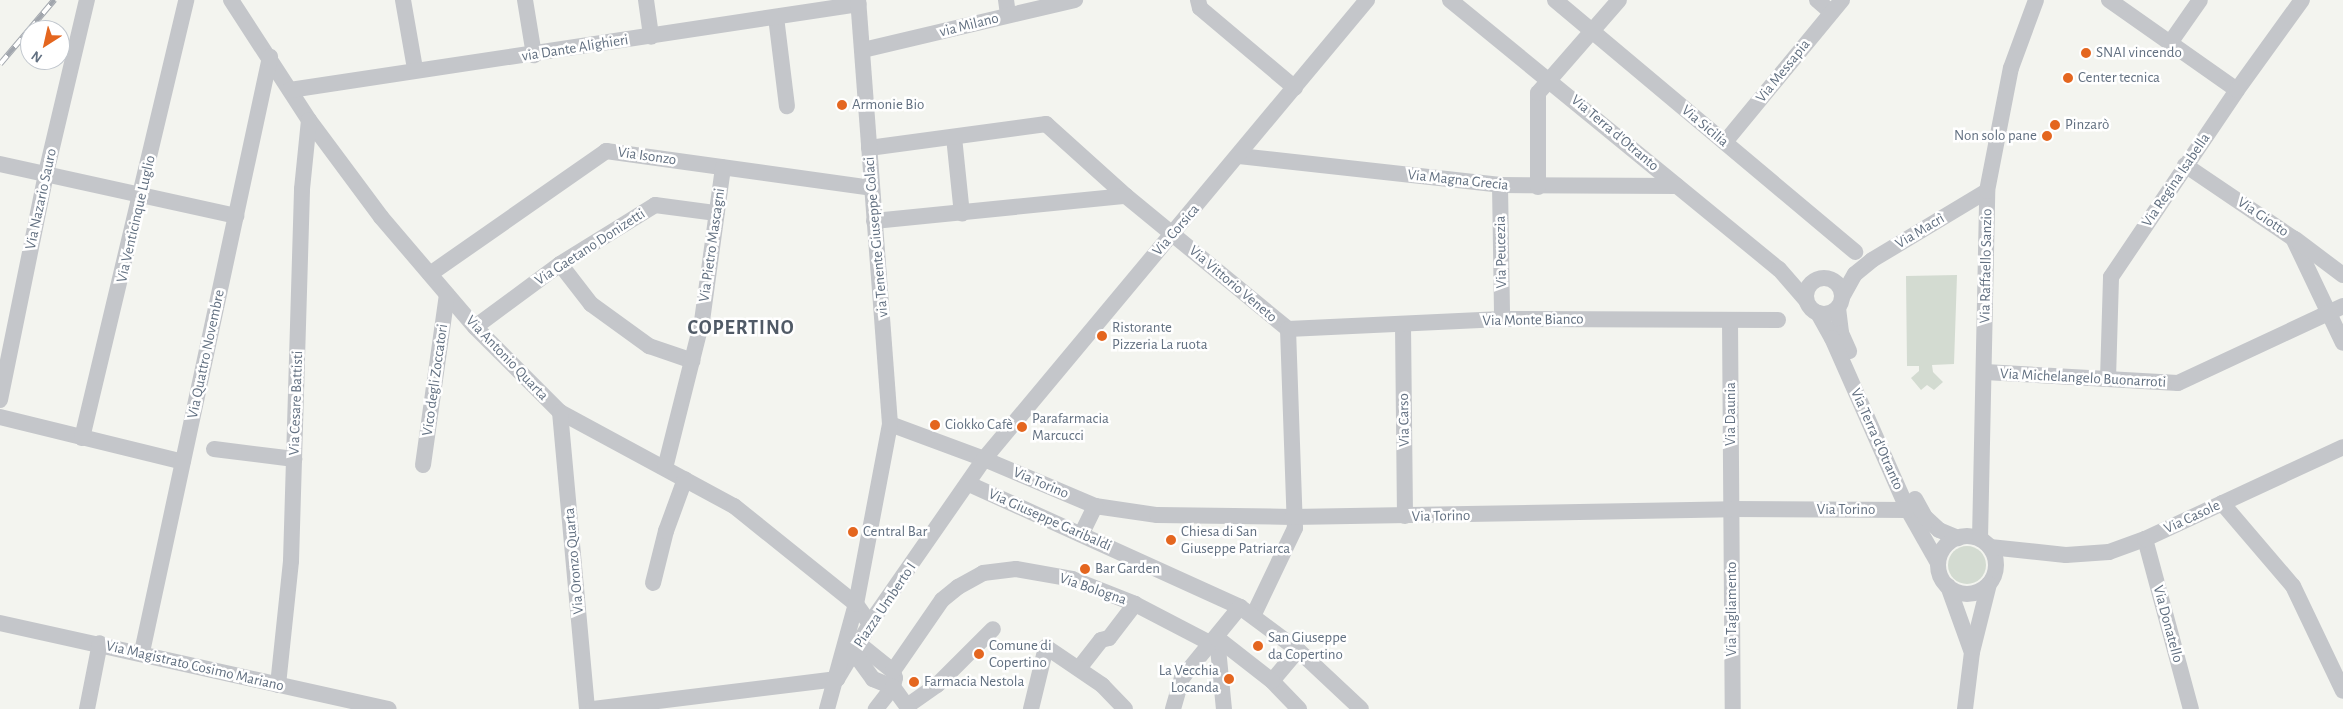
<!DOCTYPE html>
<html>
<head>
<meta charset="utf-8">
<style>
	body { margin:0 }
	#map { position:relative; width:2343px; height:709px; overflow:hidden; background:#f3f4ef; font-family:"Alegreya Sans",sans-serif }
	div>[style] { position:absolute }
	.green>* { inset:0; background:#d3dbd1 }
	.round { border-radius:50% }
	.minor>* { height:16px; margin:-8px; padding:0 8px; transform-origin:8px; border-radius:8px; background:#c4c6ca }
	.minor>.ring { margin:-8px; padding:0; box-sizing:content-box; background:none; border:16px solid #c4c6ca; border-radius:50% }
	.rail>* { height:5.5px; margin-top:-2.75px; transform-origin:0; background:repeating-linear-gradient(90deg,#fff 0 11px,#a1a6ad 0 22px); box-sizing:border-box; border-block:1px solid #a1a6ad }
	.dots>* { width:14px; height:14px; translate:-50% -50%; box-sizing:border-box; border:2px solid #fff; border-radius:50% }
	span { translate:-50% -50%; white-space:nowrap; text-align:center; line-height:1.15; -webkit-text-stroke:5px #fff; paint-order:stroke }
	.street-label { font-size:15px; color:#627081 }
	.poi-label { font-size:15px; color:#627081 }
	.left { translate:0 -50%; text-align:left }
	.right { translate:-100% -50%; text-align:right }
	.district-label { font-size:20px; color:#505a66; font-weight:700; letter-spacing:1px }
	.north { position:absolute; left:20px; top:20px; width:50px; height:50px; box-sizing:border-box; background:#fff; border:1px solid #c0c6cd; border-radius:50%; rotate:215deg; font-size:14px; font-weight:700; line-height:20px; text-align:center; color:#627081 }
	.north::after { content:''; display:block; margin:auto; width:18px; height:22px; background:#e4661f; clip-path:polygon(50% 0,100% 100%,50% 72%,0 100%) }
</style>
</head>
<body>
<div id="map">
	<div class="green">
		<div style="clip-path:polygon(1957px 275px,1954px 364px,1932px 365px,1933px 372px,1943px 382px,1934px 390px,1927px 385px,1921px 390px,1911px 378px,1919px 371px,1919px 366px,1907px 366px,1906px 276px)"></div>
		<div class="round" style="left:1948px;top:546px;width:38px;height:38px"></div>
	</div>
	<div class="minor">
		<div style="left:231px;top:0;width:143px;rotate:57deg"></div>
		<div style="left:309px;top:120px;width:121px;rotate:53.4deg"></div>
		<div style="left:381px;top:217px;width:145px;rotate:49.5deg"></div>
		<div style="left:475px;top:327px;width:120px;rotate:45deg"></div>
		<div style="left:560px;top:412px;width:198px;rotate:28.4deg"></div>
		<div style="left:734px;top:506px;width:156px;rotate:38.8deg"></div>
		<div style="left:856px;top:604px;width:24px;rotate:55deg"></div>
		<div style="left:403px;top:0;width:70px;rotate:80.1deg"></div>
		<div style="left:525px;top:0;width:56px;rotate:80.7deg"></div>
		<div style="left:646px;top:0;width:37px;rotate:82deg"></div>
		<div style="left:1006px;top:0;width:15px;rotate:82deg"></div>
		<div style="left:1198px;top:0;width:8px;rotate:76deg"></div>
		<div style="left:1200px;top:8px;width:124px;rotate:40.1deg"></div>
		<div style="left:1450px;top:0;width:425px;rotate:39.3deg"></div>
		<div style="left:1779px;top:269px;width:41px;rotate:48.9deg"></div>
		<div style="left:1555px;top:0;width:392px;rotate:40deg"></div>
		<div style="left:1817px;top:0;width:18px;rotate:41deg"></div>
		<div style="left:2109px;top:0;width:156px;rotate:35.1deg"></div>
		<div style="left:776px;top:17px;width:90px;rotate:83deg"></div>
		<div style="left:2170px;top:43px;width:52px;rotate:-55.1deg"></div>
		<div style="left:863px;top:50px;width:218px;rotate:-13.3deg"></div>
		<div style="left:290px;top:90px;width:575px;rotate:-8.59deg"></div>
		<div style="left:954px;top:137px;width:77px;rotate:84.1deg"></div>
		<div style="left:1725px;top:142px;width:184px;rotate:-50.5deg"></div>
		<div style="left:869px;top:148px;width:179px;rotate:-7.7deg"></div>
		<div style="left:1046px;top:124px;width:108px;rotate:42deg"></div>
		<div style="left:1126px;top:196px;width:210px;rotate:39.4deg"></div>
		<div style="left:1288px;top:329px;width:199px;rotate:88deg"></div>
		<div style="left:1295px;top:528px;width:95px;rotate:115.5deg"></div>
		<div style="left:1239px;top:156px;width:263px;rotate:6.3deg"></div>
		<div style="left:1500px;top:185px;width:177px;rotate:0.3deg"></div>
		<div style="left:0;top:164px;width:242px;rotate:12.4deg"></div>
		<div style="left:2185px;top:165px;width:130px;rotate:34.1deg"></div>
		<div style="left:2293px;top:238px;width:116px;rotate:64.5deg"></div>
		<div style="left:1500px;top:185px;width:134px;rotate:89.1deg"></div>
		<div style="left:1538px;top:187px;width:94px;rotate:-90deg"></div>
		<div style="left:1538px;top:93px;width:123px;rotate:-48.9deg"></div>
		<div style="left:874px;top:221px;width:253px;rotate:-5.7deg"></div>
		<div style="left:2295px;top:239px;width:60px;rotate:36.9deg"></div>
		<div style="left:560px;top:264px;width:51px;rotate:52.2deg"></div>
		<div style="left:591px;top:304px;width:72px;rotate:35.9deg"></div>
		<div style="left:649px;top:346px;width:46px;rotate:18.8deg"></div>
		<div style="left:430px;top:274px;width:215px;rotate:-34.9deg"></div>
		<div style="left:606px;top:151px;width:268px;rotate:7.9deg"></div>
		<div class="ring" style="left:1806px;top:278px;width:20px;height:20px"></div>
		<div style="left:1842px;top:297px;width:26px;rotate:-61deg"></div>
		<div style="left:1855px;top:274px;width:22px;rotate:-39deg"></div>
		<div style="left:1872px;top:260px;width:134px;rotate:-31deg"></div>
		<div style="left:1838px;top:308px;width:25px;rotate:83deg"></div>
		<div style="left:1841px;top:333px;width:20px;rotate:66deg"></div>
		<div style="left:1818px;top:313px;width:29px;rotate:61deg"></div>
		<div style="left:1832px;top:338px;width:188px;rotate:66.2deg"></div>
		<div style="left:1908px;top:510px;width:61px;rotate:60.5deg"></div>
		<div style="left:1730px;top:320px;width:389px;rotate:89.6deg"></div>
		<div style="left:1403px;top:325px;width:191px;rotate:89.4deg"></div>
		<div style="left:475px;top:327px;width:106px;rotate:-36.5deg"></div>
		<div style="left:560px;top:264px;width:112px;rotate:-31.8deg"></div>
		<div style="left:655px;top:205px;width:62px;rotate:7.5deg"></div>
		<div style="left:1288px;top:329px;width:214px;rotate:-2.7deg"></div>
		<div style="left:1502px;top:319px;width:276px;rotate:0.2deg"></div>
		<div style="left:1985px;top:372px;width:193px;rotate:3.3deg"></div>
		<div style="left:2178px;top:383px;width:182px;rotate:-25deg"></div>
		<div style="left:2108px;top:379px;width:102px;rotate:-88.3deg"></div>
		<div style="left:2111px;top:277px;width:225px;rotate:-56deg"></div>
		<div style="left:2237px;top:90px;width:111px;rotate:-54.2deg"></div>
		<div style="left:0;top:400px;width:232px;rotate:-78.5deg"></div>
		<div style="left:46px;top:173px;width:178px;rotate:-76.7deg"></div>
		<div style="left:560px;top:412px;width:298px;rotate:84.8deg"></div>
		<div style="left:0;top:417px;width:188px;rotate:13.8deg"></div>
		<div style="left:890px;top:424px;width:100px;rotate:20.4deg"></div>
		<div style="left:984px;top:459px;width:121px;rotate:22.9deg"></div>
		<div style="left:1095px;top:506px;width:63px;rotate:8.3deg"></div>
		<div style="left:1157px;top:515px;width:135px;rotate:0.8deg"></div>
		<div style="left:1292px;top:517px;width:440px;rotate:-1deg"></div>
		<div style="left:1732px;top:509px;width:176px;rotate:0.3deg"></div>
		<div style="left:82px;top:438px;width:450px;rotate:-76.6deg"></div>
		<div style="left:214px;top:449px;width:81px;rotate:7.1deg"></div>
		<div style="left:423px;top:465px;width:172px;rotate:-82deg"></div>
		<div style="left:665px;top:468px;width:152px;rotate:-75.9deg"></div>
		<div style="left:702px;top:321px;width:155px;rotate:-82.2deg"></div>
		<div style="left:969px;top:484px;width:298px;rotate:24.4deg"></div>
		<div style="left:1915px;top:499px;width:21px;rotate:61deg"></div>
		<div style="left:1925px;top:517px;width:19px;rotate:43deg"></div>
		<div style="left:1939px;top:530px;width:21px;rotate:23deg"></div>
		<div style="left:2222px;top:503px;width:109px;rotate:49.5deg"></div>
		<div style="left:2293px;top:586px;width:116px;rotate:64.5deg"></div>
		<div style="left:1082px;top:533px;width:30px;rotate:-64deg"></div>
		<div class="ring" style="left:1938px;top:536px;width:42px;height:42px"></div>
		<div style="left:1980px;top:539px;width:348px;rotate:-88.8deg"></div>
		<div style="left:1987px;top:191px;width:125px;rotate:-79deg"></div>
		<div style="left:2011px;top:68px;width:72px;rotate:-69.8deg"></div>
		<div style="left:2145px;top:539px;width:176px;rotate:74.9deg"></div>
		<div style="left:1990px;top:547px;width:76px;rotate:6deg"></div>
		<div style="left:2066px;top:555px;width:43px;rotate:-4deg"></div>
		<div style="left:2109px;top:552px;width:38px;rotate:-20deg"></div>
		<div style="left:2145px;top:539px;width:218px;rotate:-24.9deg"></div>
		<div style="left:653px;top:583px;width:54px;rotate:-76deg"></div>
		<div style="left:666px;top:531px;width:55px;rotate:-69.9deg"></div>
		<div style="left:1948px;top:586px;width:68px;rotate:70.2deg"></div>
		<div style="left:0;top:623px;width:398px;rotate:12.5deg"></div>
		<div style="left:1217px;top:638px;width:71px;rotate:84.4deg"></div>
		<div style="left:858px;top:643px;width:45px;rotate:38.7deg"></div>
		<div style="left:893px;top:671px;width:7px;rotate:74deg"></div>
		<div style="left:895px;top:678px;width:9px;rotate:103deg"></div>
		<div style="left:893px;top:687px;width:28px;rotate:128deg"></div>
		<div style="left:849px;top:646px;width:41px;rotate:54deg"></div>
		<div style="left:873px;top:679px;width:22px;rotate:22deg"></div>
		<div style="left:893px;top:687px;width:27px;rotate:54deg"></div>
		<div style="left:1298px;top:650px;width:86px;rotate:43.1deg"></div>
		<div style="left:142px;top:652px;width:609px;rotate:-77.86deg"></div>
		<div style="left:1080px;top:667px;width:34px;rotate:-52deg"></div>
		<div style="left:1101px;top:640px;width:8px;rotate:-14deg"></div>
		<div style="left:1109px;top:638px;width:43px;rotate:-52.6deg"></div>
		<div style="left:893px;top:671px;width:86px;rotate:-55.4deg"></div>
		<div style="left:942px;top:600px;width:21px;rotate:-39deg"></div>
		<div style="left:958px;top:587px;width:29px;rotate:-29deg"></div>
		<div style="left:983px;top:573px;width:33px;rotate:-7deg"></div>
		<div style="left:1016px;top:569px;width:57px;rotate:10.1deg"></div>
		<div style="left:1072px;top:579px;width:68px;rotate:21.6deg"></div>
		<div style="left:1135px;top:604px;width:85px;rotate:27.5deg"></div>
		<div style="left:837px;top:679px;width:74px;rotate:-58.9deg"></div>
		<div style="left:875px;top:616px;width:191px;rotate:-55.2deg"></div>
		<div style="left:984px;top:459px;width:598px;rotate:-50.16deg"></div>
		<div style="left:1272px;top:681px;width:39px;rotate:46deg"></div>
		<div style="left:278px;top:685px;width:125px;rotate:-84deg"></div>
		<div style="left:291px;top:561px;width:372px;rotate:-88.3deg"></div>
		<div style="left:302px;top:189px;width:69px;rotate:-84.2deg"></div>
		<div style="left:907px;top:706px;width:37px;rotate:-35deg"></div>
		<div style="left:937px;top:685px;width:79px;rotate:-45deg"></div>
		<div style="left:87px;top:709px;width:67px;rotate:-78.9deg"></div>
		<div style="left:593px;top:709px;width:246px;rotate:-7deg"></div>
		<div style="left:827px;top:709px;width:109px;rotate:-74.6deg"></div>
		<div style="left:856px;top:604px;width:183px;rotate:-79.3deg"></div>
		<div style="left:890px;top:424px;width:425px;rotate:-94.3deg"></div>
		<div style="left:1031px;top:709px;width:64px;rotate:-76.4deg"></div>
		<div style="left:1046px;top:647px;width:68px;rotate:34.2deg"></div>
		<div style="left:1102px;top:685px;width:33px;rotate:46deg"></div>
		<div style="left:1173px;top:709px;width:32px;rotate:-74deg"></div>
		<div style="left:1182px;top:678px;width:92px;rotate:-50.8deg"></div>
		<div style="left:1240px;top:607px;width:72px;rotate:36.6deg"></div>
		<div style="left:1298px;top:650px;width:40px;rotate:130deg"></div>
		<div style="left:1272px;top:681px;width:70px;rotate:-142deg"></div>
		<div style="left:1965px;top:709px;width:57px;rotate:-83deg"></div>
		<div style="left:1972px;top:652px;width:70px;rotate:-76deg"></div>
	</div>
	<div class="rail">
		<div style="left:0;top:64px;width:84px;rotate:-49.8deg"></div>
	</div>
	<div class="dots">
		<div style="left:2086px;top:53px;background:#e4661f"></div>
		<div style="left:2068px;top:78px;background:#e4661f"></div>
		<div style="left:842px;top:105px;background:#e4661f"></div>
		<div style="left:2055px;top:125px;background:#e4661f"></div>
		<div style="left:2047px;top:136px;background:#e4661f"></div>
		<div style="left:1102px;top:336px;background:#e4661f"></div>
		<div style="left:935px;top:425px;background:#e4661f"></div>
		<div style="left:1022px;top:427px;background:#e4661f"></div>
		<div style="left:853px;top:532px;background:#e4661f"></div>
		<div style="left:1171px;top:540px;background:#e4661f"></div>
		<div style="left:1085px;top:569px;background:#e4661f"></div>
		<div style="left:1258px;top:646px;background:#e4661f"></div>
		<div style="left:979px;top:654px;background:#e4661f"></div>
		<div style="left:1229px;top:679px;background:#e4661f"></div>
		<div style="left:914px;top:682px;background:#e4661f"></div>
	</div>
	<div class="street-label">
		<span style="left:969px;top:25px;rotate:-14deg">via Milano</span>
		<span style="left:575px;top:48px;rotate:-9deg">via Dante Alighieri</span>
		<span style="left:1783px;top:71px;rotate:-51deg">Via Messapia</span>
		<span style="left:1705px;top:126px;rotate:40deg">Via Sicilia</span>
		<span style="left:1615px;top:133px;rotate:40deg">Via Terra d'Otranto</span>
		<span style="left:647px;top:156px;rotate:8deg">Via Isonzo</span>
		<span style="left:1458px;top:180px;rotate:6deg">Via Magna Grecia</span>
		<span style="left:2176px;top:180px;rotate:-56deg">Via Regina Isabella</span>
		<span style="left:41px;top:199px;rotate:-78deg">Via Nazario Sauro</span>
		<span style="left:2263px;top:217px;rotate:34deg">Via Giotto</span>
		<span style="left:136px;top:219px;rotate:-77deg">Via Venticinque Luglio</span>
		<span style="left:1176px;top:230px;rotate:-49deg">Via Corsica</span>
		<span style="left:1920px;top:231px;rotate:-31deg">Via Macrì</span>
		<span style="left:876px;top:237px;rotate:-95deg">via Tenente Giuseppe Colaci</span>
		<span style="left:712px;top:245px;rotate:-82deg">Via Pietro Mascagni</span>
		<span style="left:590px;top:247px;rotate:-33deg">Via Gaetano Donizetti</span>
		<span style="left:1501px;top:252px;rotate:-91deg">Via Peucezia</span>
		<span style="left:1986px;top:266px;rotate:-89deg">Via Raffaello Sanzio</span>
		<span style="left:1233px;top:284px;rotate:40deg">Via Vittorio Veneto</span>
		<span style="left:1533px;top:320px;rotate:-1deg">Via Monte Bianco</span>
		<span style="left:206px;top:354px;rotate:-78deg">Via Quattro Novembre</span>
		<span style="left:507px;top:358px;rotate:46deg">Via Antonio Quarta</span>
		<span style="left:2083px;top:378px;rotate:3deg">Via Michelangelo Buonarroti</span>
		<span style="left:435px;top:380px;rotate:-82deg">Vico degli Zoccatori</span>
		<span style="left:296px;top:403px;rotate:-88deg">Via Cesare Battisti</span>
		<span style="left:1731px;top:414px;rotate:-90deg">Via Daunia</span>
		<span style="left:1404px;top:420px;rotate:-91deg">Via Carso</span>
		<span style="left:1877px;top:439px;rotate:66deg">Via Terra d'Otranto</span>
		<span style="left:1041px;top:483px;rotate:23deg">Via Torino</span>
		<span style="left:1846px;top:510px">Via Torino</span>
		<span style="left:1441px;top:516px;rotate:-1deg">Via Torino</span>
		<span style="left:2192px;top:517px;rotate:-25deg">Via Casole</span>
		<span style="left:1050px;top:520px;rotate:24deg">Via Giuseppe Garibaldi</span>
		<span style="left:574px;top:561px;rotate:-95deg">Via Oronzo Quarta</span>
		<span style="left:1093px;top:589px;rotate:19deg">Via Bologna</span>
		<span style="left:885px;top:605px;rotate:-56deg">Piazza Umberto I</span>
		<span style="left:1732px;top:609px;rotate:-90deg">Via Tagliamento</span>
		<span style="left:2168px;top:624px;rotate:75deg">Via Donatello</span>
		<span style="left:195px;top:666px;rotate:13deg">Via Magistrato Cosimo Mariano</span>
	</div>
	<div class="poi-label">
		<span class="left" style="left:2096px;top:53px">SNAI vincendo</span>
		<span class="left" style="left:2078px;top:78px">Center tecnica</span>
		<span class="left" style="left:852px;top:105px">Armonie Bio</span>
		<span class="left" style="left:2065px;top:125px">Pinzarò</span>
		<span class="right" style="left:2037px;top:136px">Non solo pane</span>
		<span class="left" style="left:1112px;top:336px">Ristorante<br>Pizzeria La ruota</span>
		<span class="left" style="left:1032px;top:427px">Parafarmacia<br>Marcucci</span>
		<span class="left" style="left:945px;top:425px">Ciokko Cafè</span>
		<span class="left" style="left:1181px;top:540px">Chiesa di San<br>Giuseppe Patriarca</span>
		<span class="left" style="left:863px;top:532px">Central Bar</span>
		<span class="left" style="left:1095px;top:569px">Bar Garden</span>
		<span class="left" style="left:1268px;top:646px">San Giuseppe<br>da Copertino</span>
		<span class="left" style="left:989px;top:654px">Comune di<br>Copertino</span>
		<span class="right" style="left:1219px;top:679px">La Vecchia<br>Locanda</span>
		<span class="left" style="left:924px;top:682px">Farmacia Nestola</span>
	</div>
	<div class="district-label">
		<span style="left:741px;top:328px">COPERTINO</span>
	</div>
	<div class="north">N</div>
</div>
</body>
</html>
